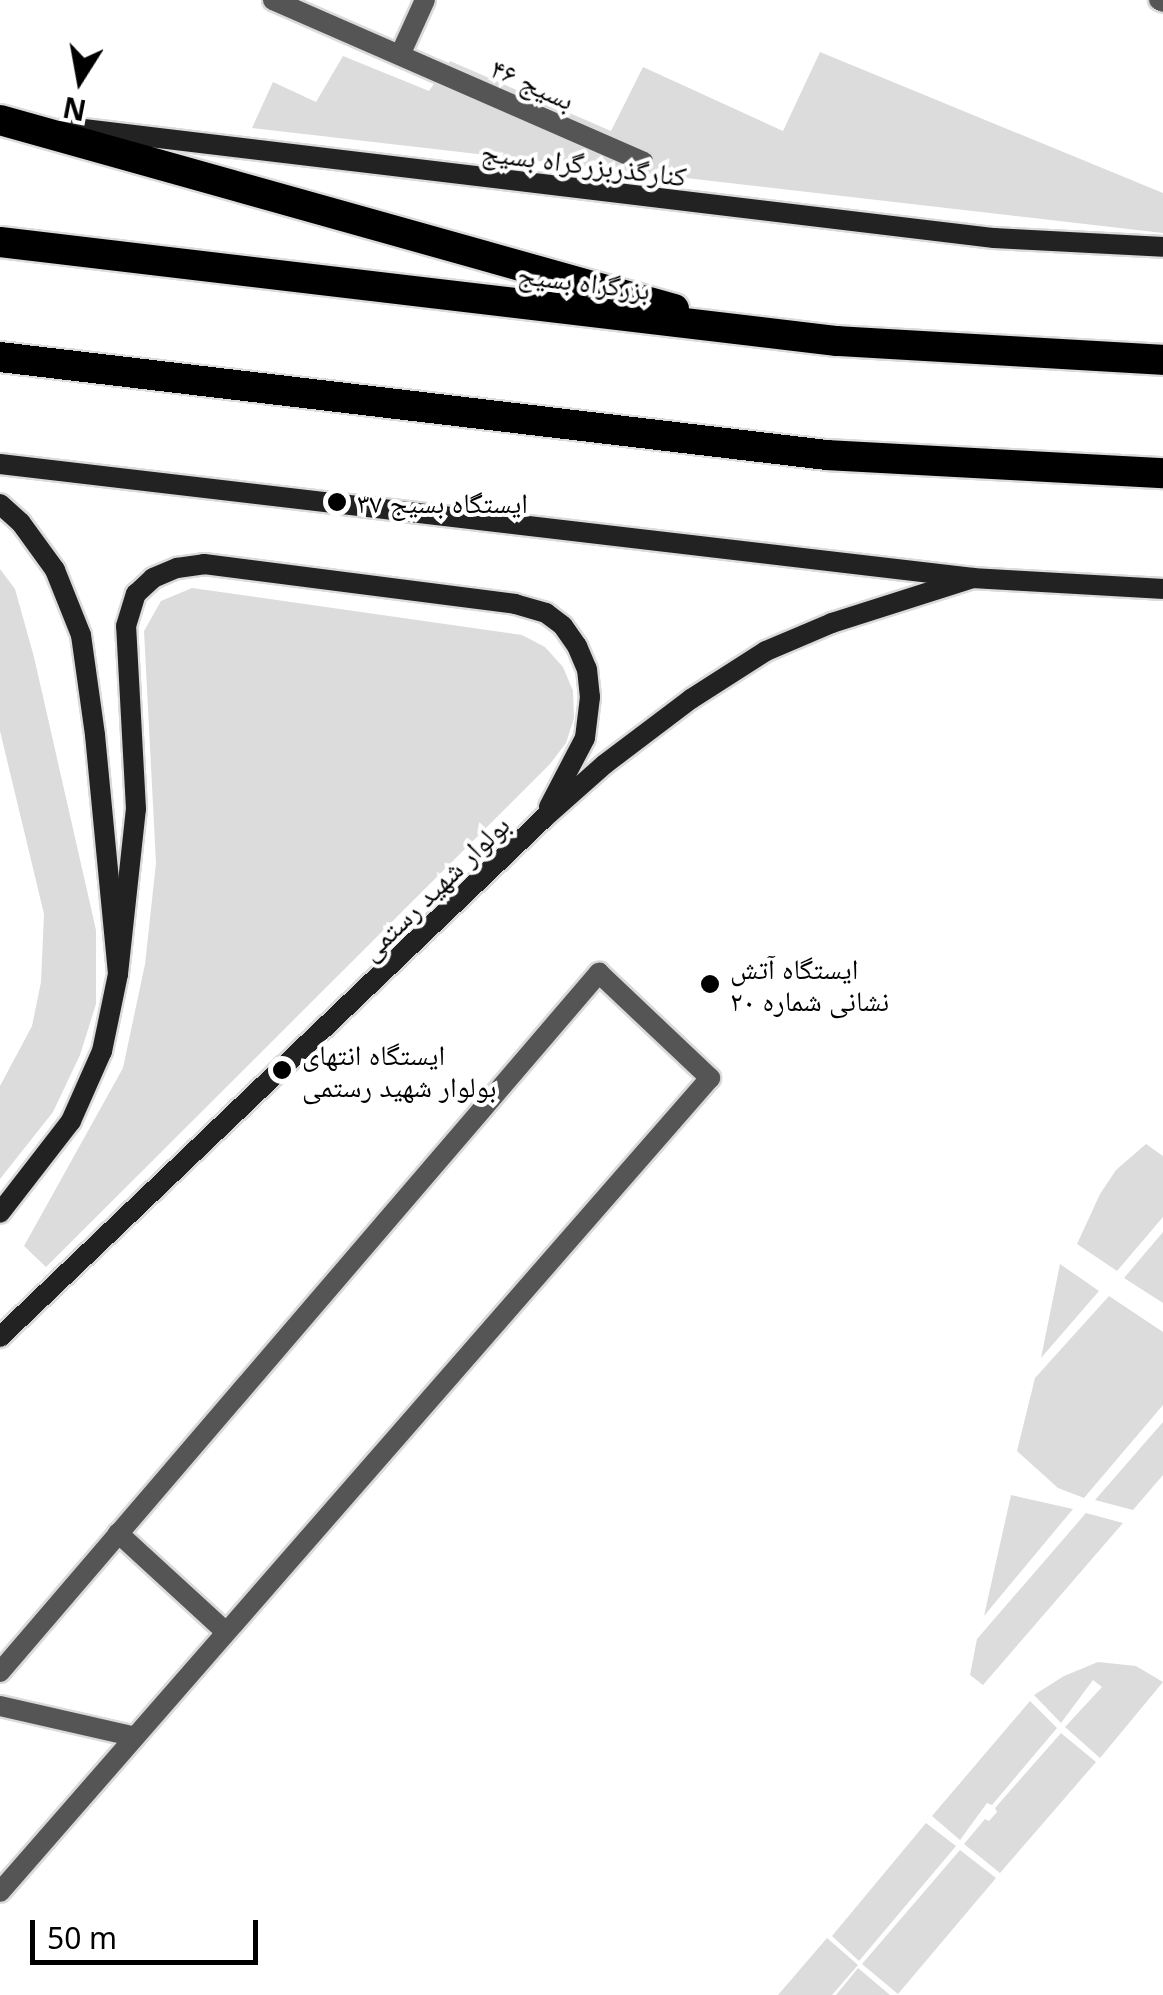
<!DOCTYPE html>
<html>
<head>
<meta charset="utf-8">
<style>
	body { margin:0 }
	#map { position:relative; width:1163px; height:1995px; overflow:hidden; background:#fff; font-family:"Noto Sans","Noto Naskh Arabic",sans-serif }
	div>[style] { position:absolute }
	.green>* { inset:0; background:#dcdcdc }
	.roads { filter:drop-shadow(2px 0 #dbdbdb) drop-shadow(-2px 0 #dbdbdb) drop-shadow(0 2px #dbdbdb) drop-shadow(0 -2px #dbdbdb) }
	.street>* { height:20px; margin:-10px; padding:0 10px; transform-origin:10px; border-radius:10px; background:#555 }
	.secondary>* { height:20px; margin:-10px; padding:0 10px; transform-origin:10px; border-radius:10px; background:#222 }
	.highway>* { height:30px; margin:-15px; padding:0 15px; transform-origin:15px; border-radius:15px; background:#000 }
	.dots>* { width:28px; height:28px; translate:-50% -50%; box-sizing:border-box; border:5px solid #fff; border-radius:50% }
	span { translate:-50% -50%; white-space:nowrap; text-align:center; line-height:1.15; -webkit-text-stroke:8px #fff; paint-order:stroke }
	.street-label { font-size:28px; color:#000 }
	.poi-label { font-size:28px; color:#000 }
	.left { translate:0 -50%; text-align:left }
	.north { position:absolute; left:30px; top:30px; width:100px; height:100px; -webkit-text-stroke:8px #fff; paint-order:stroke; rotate:191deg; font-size:28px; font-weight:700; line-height:40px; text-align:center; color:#000 }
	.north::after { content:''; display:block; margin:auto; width:35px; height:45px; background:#000; clip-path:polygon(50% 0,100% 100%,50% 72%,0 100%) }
	.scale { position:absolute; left:30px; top:1920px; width:228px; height:45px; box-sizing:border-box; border:5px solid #000; border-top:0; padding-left:12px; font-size:30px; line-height:35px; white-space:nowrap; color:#000; -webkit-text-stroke:8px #fff; paint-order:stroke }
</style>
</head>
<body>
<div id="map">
	<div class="green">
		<div style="clip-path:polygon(820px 52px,1163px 193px,1163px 233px,252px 128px,273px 82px,316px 102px,343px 56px,429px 91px,450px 61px,611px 131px,643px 67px,783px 131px)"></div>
		<div style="clip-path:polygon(0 569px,15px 589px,34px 657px,96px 930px,96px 1004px,80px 1055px,53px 1112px,0 1179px,0 1086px,32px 1026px,41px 982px,44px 914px,0 731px)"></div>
		<div style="clip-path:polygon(192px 588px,522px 635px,545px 647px,563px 667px,573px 691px,574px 718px,566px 743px,550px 764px,46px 1267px,24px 1246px,123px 1068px,145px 964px,156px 863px,144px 631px,161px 601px)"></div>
		<div style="clip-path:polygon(1146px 1144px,1163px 1156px,1163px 1217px,1117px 1271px,1077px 1244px,1100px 1194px,1116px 1170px)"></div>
		<div style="clip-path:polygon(1163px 1232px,1163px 1303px,1124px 1278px)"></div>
		<div style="clip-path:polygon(1060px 1264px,1099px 1291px,1041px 1358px)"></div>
		<div style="clip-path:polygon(1109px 1296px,1163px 1332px,1163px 1405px,1084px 1498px,1058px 1488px,1017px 1451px,1035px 1378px)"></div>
		<div style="clip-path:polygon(1163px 1422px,1163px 1475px,1133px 1510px,1095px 1500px)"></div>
		<div style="clip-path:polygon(1011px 1495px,1073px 1509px,984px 1616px)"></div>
		<div style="clip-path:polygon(1086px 1513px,1123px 1523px,983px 1685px,970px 1675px,977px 1639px)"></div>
		<div style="clip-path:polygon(1098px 1662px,1136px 1666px,1163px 1682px,1100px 1758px,1065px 1727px,1102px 1687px,1093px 1680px,1061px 1723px,1034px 1695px,1064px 1676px)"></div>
		<div style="clip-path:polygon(1030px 1701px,1057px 1728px,992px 1805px,987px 1803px,960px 1840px,932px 1816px)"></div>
		<div style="clip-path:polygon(1061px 1733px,1096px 1762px,1000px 1873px,964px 1844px,985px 1819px,989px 1821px,997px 1812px,995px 1808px)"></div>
		<div style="clip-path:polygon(926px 1823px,956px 1846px,859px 1961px,832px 1936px)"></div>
		<div style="clip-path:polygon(960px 1850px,996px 1878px,898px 1994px,862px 1964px)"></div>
		<div style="clip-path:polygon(827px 1938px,858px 1965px,832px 1995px,778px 1995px)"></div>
		<div style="clip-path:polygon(858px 1968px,890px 1995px,836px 1995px)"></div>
	</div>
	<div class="roads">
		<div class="street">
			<div style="left:273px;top:0;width:404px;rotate:23.6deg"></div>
			<div style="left:1159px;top:0;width:4px;rotate:27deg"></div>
			<div style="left:400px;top:55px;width:60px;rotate:-65.6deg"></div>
			<div style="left:118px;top:1533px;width:144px;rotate:42.5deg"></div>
			<div style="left:0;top:1672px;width:921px;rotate:-49.41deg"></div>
			<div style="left:599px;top:973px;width:153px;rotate:43.4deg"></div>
			<div style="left:710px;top:1078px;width:1080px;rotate:131.1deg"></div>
			<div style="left:0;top:1706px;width:135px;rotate:12.8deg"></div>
		</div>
		<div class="secondary">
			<div style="left:67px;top:127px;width:934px;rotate:6.83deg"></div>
			<div style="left:994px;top:238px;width:169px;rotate:3deg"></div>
			<div style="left:0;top:464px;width:980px;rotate:6.68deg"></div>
			<div style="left:973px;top:578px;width:190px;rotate:3.3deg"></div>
			<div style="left:0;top:504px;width:28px;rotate:42deg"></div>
			<div style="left:21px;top:523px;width:58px;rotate:54.1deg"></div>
			<div style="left:55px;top:570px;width:70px;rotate:68.2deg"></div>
			<div style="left:81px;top:635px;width:101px;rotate:82deg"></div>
			<div style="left:95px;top:735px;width:240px;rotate:84.5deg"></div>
			<div style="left:118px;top:974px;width:79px;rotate:101.7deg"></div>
			<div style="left:102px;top:1051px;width:77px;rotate:113.9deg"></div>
			<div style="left:71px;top:1121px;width:116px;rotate:127.7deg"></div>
			<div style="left:118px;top:974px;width:166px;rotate:-83.8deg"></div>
			<div style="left:136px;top:809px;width:183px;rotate:-93.1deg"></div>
			<div style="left:126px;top:626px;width:34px;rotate:-73deg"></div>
			<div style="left:136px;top:594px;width:23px;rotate:-43deg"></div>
			<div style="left:153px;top:578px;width:26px;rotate:-23deg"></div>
			<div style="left:177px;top:568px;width:27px;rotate:-8deg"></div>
			<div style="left:204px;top:564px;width:314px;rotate:7.3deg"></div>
			<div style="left:515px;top:604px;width:32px;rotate:16deg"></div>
			<div style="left:546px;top:613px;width:21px;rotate:37deg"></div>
			<div style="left:563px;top:626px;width:24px;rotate:55deg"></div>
			<div style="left:577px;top:646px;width:25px;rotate:67deg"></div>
			<div style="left:587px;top:669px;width:28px;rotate:84deg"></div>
			<div style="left:590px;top:697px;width:41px;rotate:97deg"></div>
			<div style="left:585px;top:738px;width:78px;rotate:117.6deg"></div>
			<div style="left:0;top:1337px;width:752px;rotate:-43.65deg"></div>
			<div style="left:544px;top:818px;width:81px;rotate:-41.5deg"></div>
			<div style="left:605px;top:764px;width:108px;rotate:-37.1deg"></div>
			<div style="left:691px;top:699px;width:89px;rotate:-32.6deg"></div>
			<div style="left:766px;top:651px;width:72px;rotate:-23deg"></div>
			<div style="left:832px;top:623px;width:148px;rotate:-17.7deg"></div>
		</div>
		<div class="highway">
			<div style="left:0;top:120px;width:700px;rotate:15.66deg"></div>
			<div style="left:0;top:242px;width:843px;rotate:6.75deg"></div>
			<div style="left:837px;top:341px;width:327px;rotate:3.3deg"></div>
			<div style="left:0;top:357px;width:833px;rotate:6.76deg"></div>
			<div style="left:827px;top:455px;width:336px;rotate:3.1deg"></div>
		</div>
	</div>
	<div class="dots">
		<div style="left:337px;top:502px;background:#000"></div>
		<div style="left:710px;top:984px;background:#000"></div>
		<div style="left:282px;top:1070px;background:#000"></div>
	</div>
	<div class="street-label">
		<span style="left:533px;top:83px;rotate:24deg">بسیج ۴۶</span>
		<span style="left:584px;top:163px;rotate:7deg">کنارگذربزرگراه بسیج</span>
		<span style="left:584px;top:281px;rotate:7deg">بزرگراه بسیج</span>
		<span style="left:434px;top:887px;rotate:-44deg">بولوار شهید رستمی</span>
	</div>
	<div class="poi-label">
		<span class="left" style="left:357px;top:502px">ایستگاه بسیج ۳۷</span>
		<span class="left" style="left:730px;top:984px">ایستگاه آتش<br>نشانی شماره ۲۰</span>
		<span class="left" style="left:302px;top:1070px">ایستگاه انتهای<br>بولوار شهید رستمی</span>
	</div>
	<div class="north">N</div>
	<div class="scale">50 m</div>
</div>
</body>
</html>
